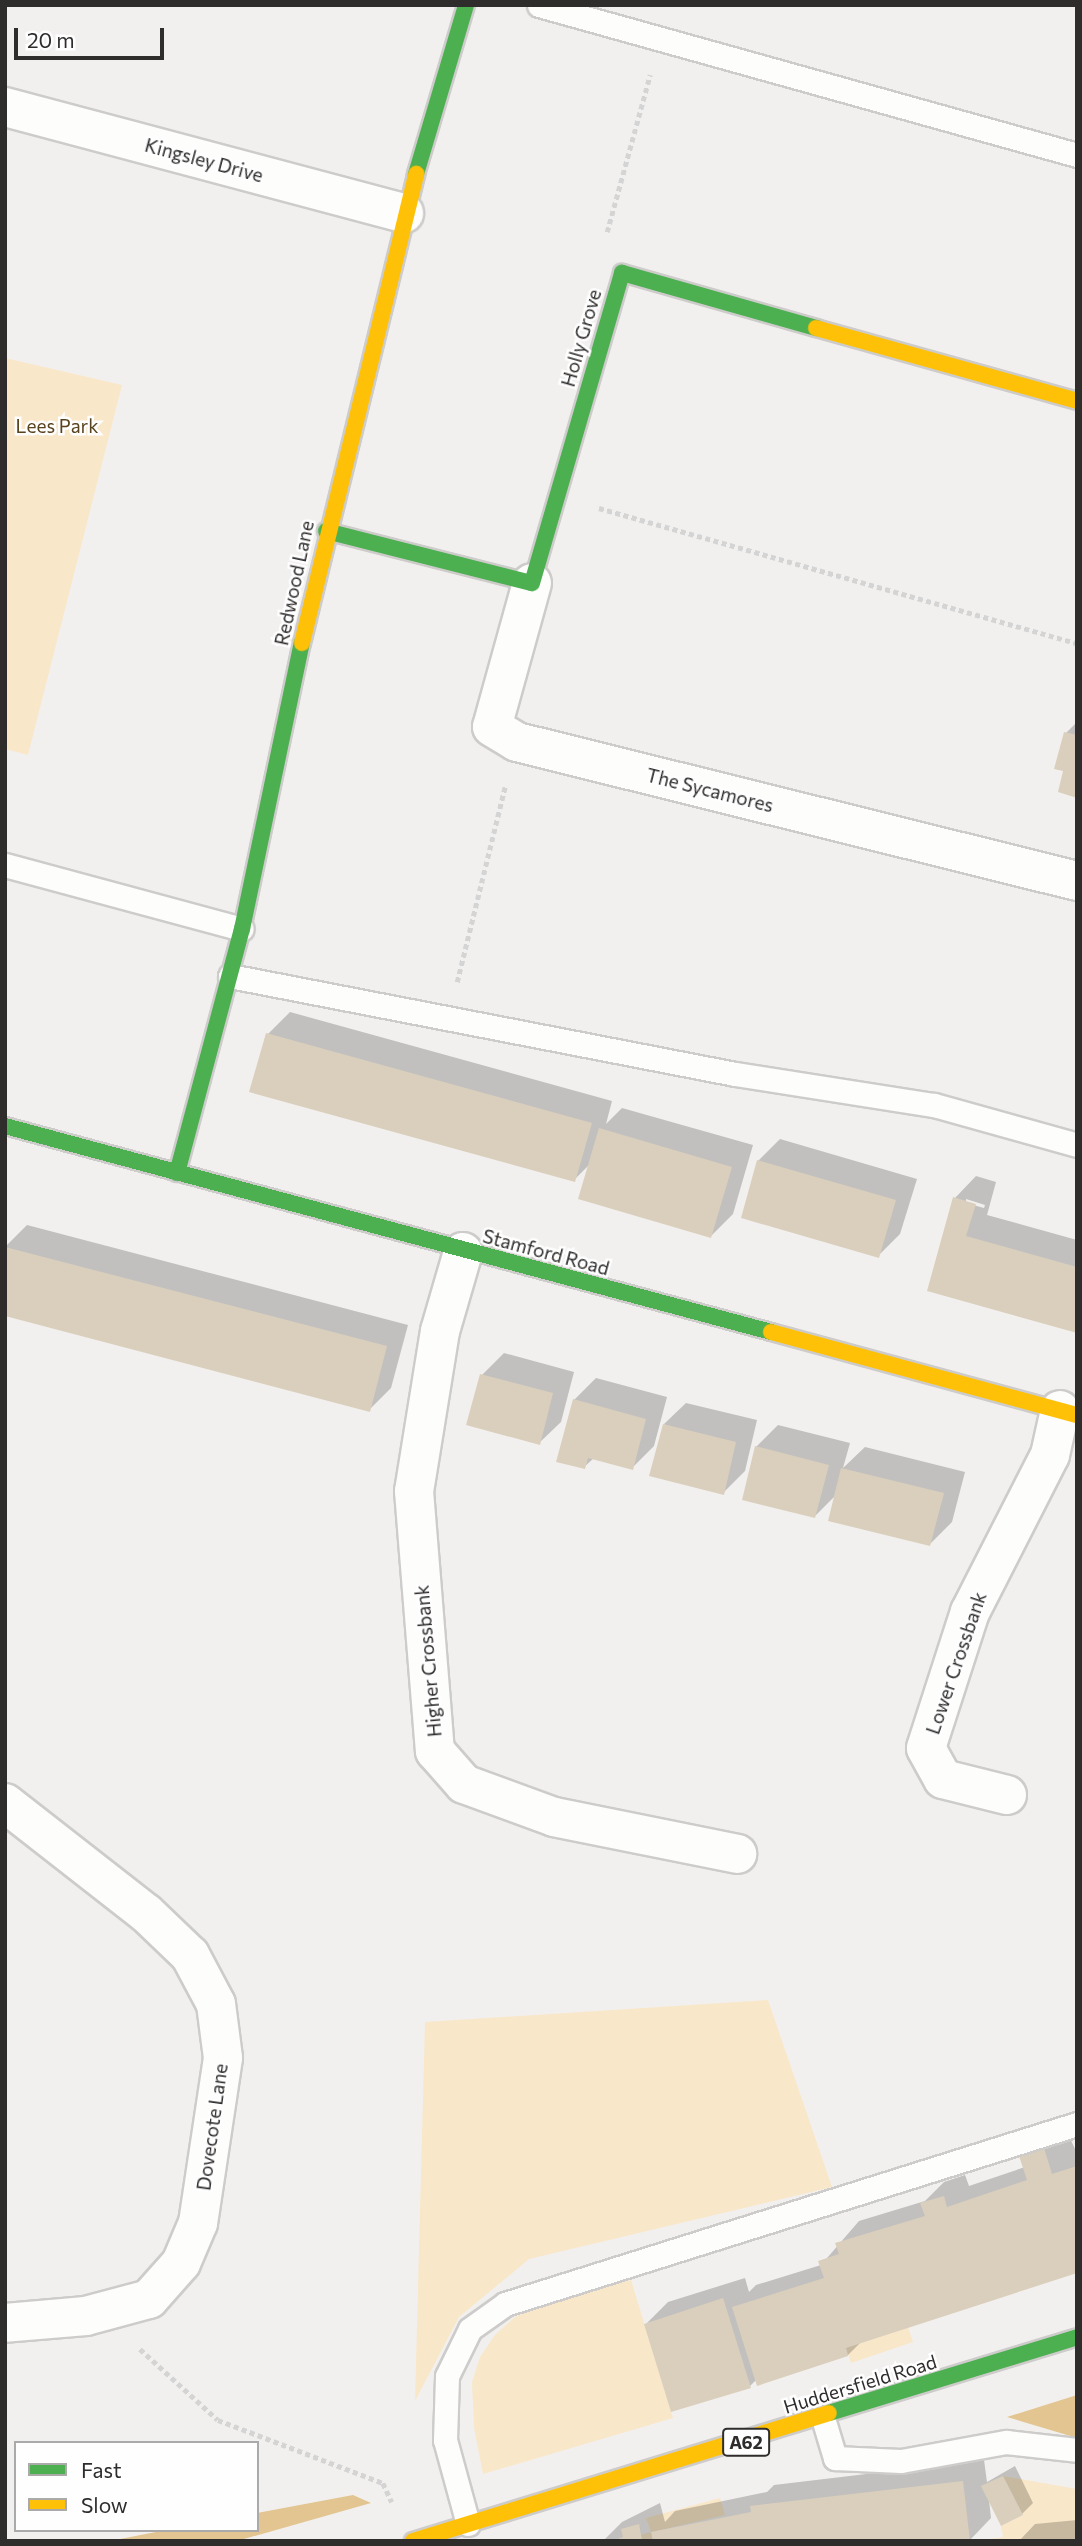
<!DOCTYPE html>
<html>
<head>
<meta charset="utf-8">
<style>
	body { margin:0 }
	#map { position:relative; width:1082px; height:2546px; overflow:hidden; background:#f2f0ee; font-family:Commissioner,sans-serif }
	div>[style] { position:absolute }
	.green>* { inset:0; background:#f9e7c9 }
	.forest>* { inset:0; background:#e2c590 }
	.shadow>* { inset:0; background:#0003 }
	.building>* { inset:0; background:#dacfbc }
	.path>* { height:4.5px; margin-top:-2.25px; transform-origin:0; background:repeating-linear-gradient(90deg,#d4d4d4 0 5px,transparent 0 8.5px) }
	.roads { filter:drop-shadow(2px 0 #cdcccb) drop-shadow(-2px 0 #cdcccb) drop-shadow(0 2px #cdcccb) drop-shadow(0 -2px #cdcccb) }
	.lane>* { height:23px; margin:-11.5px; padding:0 11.5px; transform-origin:11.5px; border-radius:11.5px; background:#fdfdfc }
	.street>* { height:38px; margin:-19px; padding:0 19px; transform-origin:19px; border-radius:19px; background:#fdfdfc }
	.fast>* { height:16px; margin:-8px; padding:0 8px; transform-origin:8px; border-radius:8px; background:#4caf50 }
	.slow>* { height:16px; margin:-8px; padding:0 8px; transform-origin:8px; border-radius:8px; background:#ffc107 }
	span { translate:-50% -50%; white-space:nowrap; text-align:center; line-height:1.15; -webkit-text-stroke:5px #fffefe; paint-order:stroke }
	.shield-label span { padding:2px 5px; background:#fffefe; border:2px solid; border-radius:5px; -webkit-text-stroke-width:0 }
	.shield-label { font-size:18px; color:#2e2d2c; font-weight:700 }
	.street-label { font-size:19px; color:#2e2d2c }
	.park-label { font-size:19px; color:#59431d }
	.frame { position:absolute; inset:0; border:7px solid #2e2d2c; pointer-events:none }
	.legend { position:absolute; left:14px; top:2441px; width:245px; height:91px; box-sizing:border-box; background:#fffefe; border:2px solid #abaaaa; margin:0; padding:9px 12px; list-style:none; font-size:21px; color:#2e2d2c }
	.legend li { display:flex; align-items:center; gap:14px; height:35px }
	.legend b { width:35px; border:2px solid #abaaaa }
	.scale { position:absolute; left:14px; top:28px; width:150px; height:32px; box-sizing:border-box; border:4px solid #2e2d2c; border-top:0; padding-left:9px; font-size:21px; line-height:24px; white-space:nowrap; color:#2e2d2c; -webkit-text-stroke:5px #fffefe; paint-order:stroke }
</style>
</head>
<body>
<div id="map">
	<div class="green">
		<div style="clip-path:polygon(5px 358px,122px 385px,28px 755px,5px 749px)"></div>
		<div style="clip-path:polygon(768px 2000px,832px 2187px,529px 2259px,459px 2317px,415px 2401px,425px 2022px)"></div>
		<div style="clip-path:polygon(631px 2280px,673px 2418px,483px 2474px,474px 2428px,472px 2382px,480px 2357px,495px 2335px,515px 2317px,547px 2303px)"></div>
		<div style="clip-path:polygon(908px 2327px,913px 2342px,851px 2363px,846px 2348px)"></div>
		<div style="clip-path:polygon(1003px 2476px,1077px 2489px,1077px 2540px,977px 2541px,1003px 2537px,1001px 2526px,1023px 2515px)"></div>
		<div style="clip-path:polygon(720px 2498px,725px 2515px,652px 2532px,653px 2541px,642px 2541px,641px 2535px,651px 2532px,646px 2518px)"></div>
	</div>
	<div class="forest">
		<div style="clip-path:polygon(1077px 2395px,1077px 2438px,1007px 2417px)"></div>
		<div style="clip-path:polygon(353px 2495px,371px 2503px,237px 2541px,110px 2541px,166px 2530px,257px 2530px,257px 2513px)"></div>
	</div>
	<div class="shadow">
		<div style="clip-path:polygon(1077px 722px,1077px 796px,1066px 770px,1066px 733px)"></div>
		<div style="clip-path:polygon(290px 1012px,612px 1101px,606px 1124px,622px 1108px,753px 1145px,733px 1214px,711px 1236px,590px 1164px,574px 1180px,252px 1091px,268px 1034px)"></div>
		<div style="clip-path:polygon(780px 1139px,917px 1179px,900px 1234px,878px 1256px,758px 1161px)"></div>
		<div style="clip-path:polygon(evenodd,976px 1176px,996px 1182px,987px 1215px,1077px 1240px,1077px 1331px,929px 1289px,955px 1198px,976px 1176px,966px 1199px,985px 1205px,984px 1208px,966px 1203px,966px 1199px)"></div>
		<div style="clip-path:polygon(27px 1225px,408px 1325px,391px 1388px,369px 1410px,5px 1247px)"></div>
		<div style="clip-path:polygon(504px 1353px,574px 1372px,561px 1422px,539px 1443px,482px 1375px)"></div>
		<div style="clip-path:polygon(596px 1378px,667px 1397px,654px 1446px,632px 1468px,594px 1458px,584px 1467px,574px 1400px)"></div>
		<div style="clip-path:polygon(686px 1403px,757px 1420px,745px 1471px,723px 1493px,664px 1424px)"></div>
		<div style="clip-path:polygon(778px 1425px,850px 1443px,843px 1468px,865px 1447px,965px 1472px,952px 1522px,930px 1544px,837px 1494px,815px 1516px,756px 1447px)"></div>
		<div style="clip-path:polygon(1065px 2128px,1077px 2153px,1077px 2270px,861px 2342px,848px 2355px,757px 2379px,750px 2386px,646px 2324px,668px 2302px,745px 2278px,749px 2292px,756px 2285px,821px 2265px,859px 2221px,925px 2201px,944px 2182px,965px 2175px,969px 2186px,1025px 2167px,1021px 2157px,1043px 2135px)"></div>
		<div style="clip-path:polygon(984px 2460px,987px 2482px,1015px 2466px,1033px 2503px,1022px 2514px,989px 2500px,991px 2518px,970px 2540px,603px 2541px,622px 2522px,660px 2503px,665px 2522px,675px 2511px,767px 2492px,774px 2485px)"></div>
		<div style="clip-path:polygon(1077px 2520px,1077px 2541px,1019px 2541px,1035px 2524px)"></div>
	</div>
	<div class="building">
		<div style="clip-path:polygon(1064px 732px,1077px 735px,1077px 798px,1058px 792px,1063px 771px,1054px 769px)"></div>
		<div style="clip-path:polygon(266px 1033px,592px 1123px,575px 1182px,249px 1092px)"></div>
		<div style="clip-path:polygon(599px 1128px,732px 1167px,711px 1238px,578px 1199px)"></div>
		<div style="clip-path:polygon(757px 1160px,896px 1200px,879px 1258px,741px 1218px)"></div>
		<div style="clip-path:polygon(953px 1197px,976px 1204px,966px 1236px,1077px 1267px,1077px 1333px,927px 1291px)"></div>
		<div style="clip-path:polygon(5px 1247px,387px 1346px,370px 1412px,5px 1316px)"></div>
		<div style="clip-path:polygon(480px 1374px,553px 1393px,540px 1445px,466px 1425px)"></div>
		<div style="clip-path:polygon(573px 1399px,646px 1419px,633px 1470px,588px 1458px,585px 1469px,556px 1462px)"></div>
		<div style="clip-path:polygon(663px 1424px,736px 1442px,724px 1495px,649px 1476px)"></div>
		<div style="clip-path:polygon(755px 1446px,829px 1465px,815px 1518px,742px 1500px)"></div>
		<div style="clip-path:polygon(841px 1468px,944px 1493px,930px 1546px,828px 1521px)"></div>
		<div style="clip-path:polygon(1044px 2148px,1052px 2174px,1077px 2166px,1077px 2273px,846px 2348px,848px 2356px,757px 2386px,732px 2307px,824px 2278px,818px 2261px,839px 2254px,835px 2243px,925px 2216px,920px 2203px,944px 2196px,947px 2207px,1027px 2180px,1019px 2156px)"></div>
		<div style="clip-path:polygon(723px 2298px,751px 2388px,671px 2412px,644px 2324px)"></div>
		<div style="clip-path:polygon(1003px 2476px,1023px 2515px,1001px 2526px,981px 2486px)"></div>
		<div style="clip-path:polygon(963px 2481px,970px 2541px,653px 2541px,651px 2532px,751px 2512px,750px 2506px)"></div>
		<div style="clip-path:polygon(639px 2524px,642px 2541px,613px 2541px,623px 2537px,621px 2529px)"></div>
	</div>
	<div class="path">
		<div style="left:607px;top:232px;width:163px;rotate:-74.7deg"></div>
		<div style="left:599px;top:508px;width:497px;rotate:15.8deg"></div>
		<div style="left:457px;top:982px;width:202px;rotate:-76.2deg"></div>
		<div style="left:140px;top:2349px;width:105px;rotate:42.3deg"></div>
		<div style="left:218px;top:2420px;width:177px;rotate:20.9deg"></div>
		<div style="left:383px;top:2483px;width:21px;rotate:65deg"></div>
	</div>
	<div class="roads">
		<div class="lane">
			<div style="left:539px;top:5px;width:559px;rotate:15.58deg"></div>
			<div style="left:5px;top:865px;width:245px;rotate:15.1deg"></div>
			<div style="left:230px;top:976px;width:514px;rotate:10.98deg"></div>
			<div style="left:735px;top:1074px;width:201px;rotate:8.9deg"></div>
			<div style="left:934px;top:1105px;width:148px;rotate:15.6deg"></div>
			<div style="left:823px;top:2418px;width:42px;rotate:73.3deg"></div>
			<div style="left:835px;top:2458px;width:66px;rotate:2.6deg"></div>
			<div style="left:901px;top:2461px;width:107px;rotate:-10.3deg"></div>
			<div style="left:1006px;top:2442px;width:71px;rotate:6.4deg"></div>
			<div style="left:468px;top:2524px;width:87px;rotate:-105.3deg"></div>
			<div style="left:445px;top:2440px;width:64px;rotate:-88.2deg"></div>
			<div style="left:447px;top:2376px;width:52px;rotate:-63.9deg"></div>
			<div style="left:470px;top:2329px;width:43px;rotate:-35.5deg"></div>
			<div style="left:505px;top:2304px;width:600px;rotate:-17.47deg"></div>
		</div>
		<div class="street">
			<div style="left:5px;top:107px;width:413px;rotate:14.9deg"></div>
			<div style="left:532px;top:583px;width:149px;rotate:105.5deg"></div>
			<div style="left:492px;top:727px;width:29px;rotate:31deg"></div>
			<div style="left:517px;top:742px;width:577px;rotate:13.94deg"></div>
			<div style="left:463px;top:1252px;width:82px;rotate:106.2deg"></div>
			<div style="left:440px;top:1331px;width:162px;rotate:99.2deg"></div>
			<div style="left:414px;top:1491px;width:261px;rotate:85.4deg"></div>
			<div style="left:435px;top:1751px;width:44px;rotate:48.7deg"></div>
			<div style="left:464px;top:1784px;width:96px;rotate:20.1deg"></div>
			<div style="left:554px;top:1817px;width:187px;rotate:11.4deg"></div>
			<div style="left:1007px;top:1795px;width:66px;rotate:-166deg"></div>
			<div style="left:943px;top:1779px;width:35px;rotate:-119deg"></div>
			<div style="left:926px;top:1748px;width:143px;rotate:-72.1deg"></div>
			<div style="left:970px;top:1612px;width:176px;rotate:-63deg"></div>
			<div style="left:1050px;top:1455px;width:46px;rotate:-77.5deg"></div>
			<div style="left:5px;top:1803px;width:179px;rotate:38deg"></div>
			<div style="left:146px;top:1913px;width:61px;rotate:43.7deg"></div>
			<div style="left:190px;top:1955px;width:55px;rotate:62deg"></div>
			<div style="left:216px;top:2004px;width:54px;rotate:82.6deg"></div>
			<div style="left:223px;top:2058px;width:167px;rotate:98.6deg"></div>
			<div style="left:198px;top:2223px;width:43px;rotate:113deg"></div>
			<div style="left:181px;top:2263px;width:48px;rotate:131.6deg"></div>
			<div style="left:149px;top:2299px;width:65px;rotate:164.9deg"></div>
			<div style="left:86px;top:2316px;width:81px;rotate:175.1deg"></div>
		</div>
		<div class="fast">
			<div style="left:416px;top:174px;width:176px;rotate:-73.5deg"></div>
			<div style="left:326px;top:531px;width:212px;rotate:14.2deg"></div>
			<div style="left:532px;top:583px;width:323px;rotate:-73.8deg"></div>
			<div style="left:622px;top:273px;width:202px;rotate:15.8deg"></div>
			<div style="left:5px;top:1126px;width:793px;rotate:15.05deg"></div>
			<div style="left:177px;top:1173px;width:253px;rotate:-75.1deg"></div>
			<div style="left:242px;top:929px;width:292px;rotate:-78.2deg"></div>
			<div style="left:829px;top:2413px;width:259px;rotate:-17deg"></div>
		</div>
		<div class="slow">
			<div style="left:816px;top:328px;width:271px;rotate:15.6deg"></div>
			<div style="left:302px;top:643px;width:483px;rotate:-76.3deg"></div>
			<div style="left:771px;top:1332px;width:317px;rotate:15.2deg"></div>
			<div style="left:413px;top:2541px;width:435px;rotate:-17.1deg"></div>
		</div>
	</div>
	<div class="shield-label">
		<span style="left:746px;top:2442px">A62</span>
	</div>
	<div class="street-label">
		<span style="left:204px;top:160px;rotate:15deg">Kingsley Drive</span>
		<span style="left:581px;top:338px;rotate:-74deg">Holly Grove</span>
		<span style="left:294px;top:583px;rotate:-78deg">Redwood Lane</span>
		<span style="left:710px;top:790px;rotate:14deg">The Sycamores</span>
		<span style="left:546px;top:1252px;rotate:15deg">Stamford Road</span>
		<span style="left:428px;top:1661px;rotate:-95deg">Higher Crossbank</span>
		<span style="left:956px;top:1663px;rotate:-71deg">Lower Crossbank</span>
		<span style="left:212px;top:2127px;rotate:-82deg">Dovecote Lane</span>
		<span style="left:860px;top:2384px;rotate:-17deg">Huddersfield Road</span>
	</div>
	<div class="park-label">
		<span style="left:57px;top:426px">Lees Park</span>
	</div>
	<div class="frame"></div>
	<ul class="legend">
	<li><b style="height:9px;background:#4caf50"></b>Fast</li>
	<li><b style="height:9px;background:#ffc107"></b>Slow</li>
	</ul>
	<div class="scale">20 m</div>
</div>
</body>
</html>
